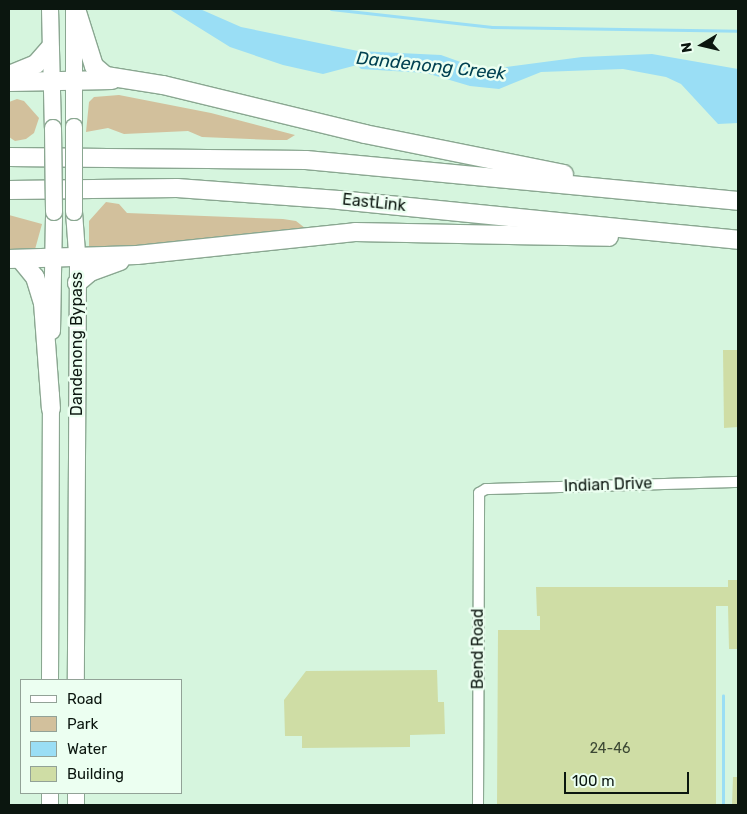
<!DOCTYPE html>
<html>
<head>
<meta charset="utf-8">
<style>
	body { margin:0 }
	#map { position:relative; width:747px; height:814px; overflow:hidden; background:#d6f5de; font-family:Rubik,sans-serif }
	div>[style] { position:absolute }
	.green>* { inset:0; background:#d2c09c }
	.water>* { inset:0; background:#9adef5 }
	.stream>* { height:2.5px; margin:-1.25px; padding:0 1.25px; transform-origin:1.25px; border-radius:1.25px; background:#9adef5 }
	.building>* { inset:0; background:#cfdda5 }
	.roads { filter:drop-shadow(1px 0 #8aa791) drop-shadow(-1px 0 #8aa791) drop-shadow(0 1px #8aa791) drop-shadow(0 -1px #8aa791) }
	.minor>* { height:10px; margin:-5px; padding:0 5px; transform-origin:5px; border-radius:5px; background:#fff }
	.trunk>* { height:16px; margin:-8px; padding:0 8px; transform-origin:8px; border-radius:8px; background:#fff }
	.motorway>* { height:18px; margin:-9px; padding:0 9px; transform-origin:9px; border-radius:9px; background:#fff }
	.bridges { filter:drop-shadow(1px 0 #8aa791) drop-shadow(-1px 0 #8aa791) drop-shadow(0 1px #8aa791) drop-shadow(0 -1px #8aa791) }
	.trunk-bridge>* { height:16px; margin:-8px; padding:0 8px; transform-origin:8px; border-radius:8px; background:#fff }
	span { translate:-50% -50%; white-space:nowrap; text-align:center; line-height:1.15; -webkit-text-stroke:5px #ecfff1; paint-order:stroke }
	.number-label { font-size:14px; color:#3c4834 }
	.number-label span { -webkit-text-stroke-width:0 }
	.street-label { font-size:16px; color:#0b160f }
	.water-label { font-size:18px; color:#014151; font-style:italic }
	.frame { position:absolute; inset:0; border:10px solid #0b160f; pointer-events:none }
	.legend { position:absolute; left:20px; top:679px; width:162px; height:115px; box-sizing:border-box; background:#ecfff1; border:1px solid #92a297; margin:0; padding:6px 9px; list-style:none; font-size:15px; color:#0b160f }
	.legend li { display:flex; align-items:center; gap:10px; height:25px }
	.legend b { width:25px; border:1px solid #92a297 }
	.north { position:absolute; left:677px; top:20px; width:50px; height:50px; -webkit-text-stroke:4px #ecfff1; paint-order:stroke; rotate:261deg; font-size:14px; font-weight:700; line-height:20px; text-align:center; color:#0b160f }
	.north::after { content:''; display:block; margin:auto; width:18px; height:22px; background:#0b160f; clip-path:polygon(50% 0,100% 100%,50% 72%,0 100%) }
	.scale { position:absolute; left:564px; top:772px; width:125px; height:22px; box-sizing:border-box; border:2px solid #0b160f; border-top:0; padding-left:6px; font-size:15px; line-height:18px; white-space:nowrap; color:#0b160f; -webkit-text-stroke:4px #ecfff1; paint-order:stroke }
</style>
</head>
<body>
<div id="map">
	<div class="green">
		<div style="clip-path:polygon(119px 95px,211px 113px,295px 135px,287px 140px,273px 140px,202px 137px,188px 131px,124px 134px,108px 128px,86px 132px,89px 102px,94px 97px)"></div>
		<div style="clip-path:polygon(17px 99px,24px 101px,39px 118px,34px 133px,26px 139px,15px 141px,9px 137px,9px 102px)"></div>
		<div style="clip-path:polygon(106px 202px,119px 204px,127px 213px,283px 219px,296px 221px,305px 228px,177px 245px,89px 249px,89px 221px)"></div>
		<div style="clip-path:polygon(9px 215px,42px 224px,34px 253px,9px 256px)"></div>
	</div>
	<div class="water">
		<div style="clip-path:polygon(169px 9px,200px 9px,241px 27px,358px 51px,441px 55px,483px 70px,582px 57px,652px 54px,738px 69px,738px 123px,718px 124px,681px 84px,666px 77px,623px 69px,541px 72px,499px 89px,470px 86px,426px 73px,361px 69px,357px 65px,323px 74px,283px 65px,230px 47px)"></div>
	</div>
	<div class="stream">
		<div style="left:331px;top:9px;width:162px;rotate:6.4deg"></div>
		<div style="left:492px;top:27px;width:246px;rotate:0.9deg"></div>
		<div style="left:723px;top:805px;width:109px;rotate:-90deg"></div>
	</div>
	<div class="building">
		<div style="clip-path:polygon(723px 350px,738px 350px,738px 427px,724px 428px)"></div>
		<div style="clip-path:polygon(728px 580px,738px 580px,738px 649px,729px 649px,728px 606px,716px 606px,716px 805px,497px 805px,498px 630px,540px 630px,540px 616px,537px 616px,536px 587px,728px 587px)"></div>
		<div style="clip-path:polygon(437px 670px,438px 702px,444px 702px,445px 734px,410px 735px,410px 747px,302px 748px,302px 736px,285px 736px,284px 700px,306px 671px)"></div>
		<div style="clip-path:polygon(733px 777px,738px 777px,738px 805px,732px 805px)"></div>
	</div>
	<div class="roads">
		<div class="minor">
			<div style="left:478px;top:805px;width:312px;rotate:-89.8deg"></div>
			<div style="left:479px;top:493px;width:8px;rotate:-30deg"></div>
			<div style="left:486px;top:489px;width:252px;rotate:-1.6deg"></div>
		</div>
		<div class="trunk">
			<div style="left:50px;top:9px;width:119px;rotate:88.6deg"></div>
			<div style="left:74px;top:127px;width:118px;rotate:-90deg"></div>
			<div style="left:74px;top:212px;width:54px;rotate:85.8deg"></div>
			<div style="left:78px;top:266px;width:414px;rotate:90.3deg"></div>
			<div style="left:52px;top:331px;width:119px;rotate:-89deg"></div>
			<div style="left:50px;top:680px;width:285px;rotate:-89.8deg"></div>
			<div style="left:50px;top:805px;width:12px;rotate:-90deg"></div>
			<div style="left:76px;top:805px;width:12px;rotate:-90deg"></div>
		</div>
		<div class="motorway">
			<div style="left:76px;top:9px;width:60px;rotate:72.5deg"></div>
			<div style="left:94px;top:66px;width:16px;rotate:40deg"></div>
			<div style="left:106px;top:76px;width:58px;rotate:9deg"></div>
			<div style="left:163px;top:85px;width:208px;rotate:13.6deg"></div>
			<div style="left:365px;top:134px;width:203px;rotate:11.4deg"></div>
			<div style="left:9px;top:75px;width:29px;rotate:-22deg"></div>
			<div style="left:36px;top:64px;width:21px;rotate:-49deg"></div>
			<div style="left:9px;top:82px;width:103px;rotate:-1.1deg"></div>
			<div style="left:9px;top:157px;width:297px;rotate:0.6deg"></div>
			<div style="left:306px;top:160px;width:434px;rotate:5.4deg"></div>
			<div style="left:9px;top:190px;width:168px;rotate:-0.7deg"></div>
			<div style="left:177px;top:188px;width:162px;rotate:4.2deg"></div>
			<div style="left:339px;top:200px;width:401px;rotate:5.7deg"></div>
			<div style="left:9px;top:259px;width:128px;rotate:-1.8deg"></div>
			<div style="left:137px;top:255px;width:219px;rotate:-6deg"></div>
			<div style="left:355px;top:232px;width:254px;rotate:1.1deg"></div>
			<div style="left:21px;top:260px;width:22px;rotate:51deg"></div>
			<div style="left:35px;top:277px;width:27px;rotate:73deg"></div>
			<div style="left:43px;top:303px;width:106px;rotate:85.7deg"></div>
			<div style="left:77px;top:283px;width:17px;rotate:-40deg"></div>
			<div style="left:90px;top:272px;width:32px;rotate:-20deg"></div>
		</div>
	</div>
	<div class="bridges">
		<div class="trunk-bridge">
			<div style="left:74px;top:127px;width:85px;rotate:90deg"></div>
			<div style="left:53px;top:128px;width:84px;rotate:89.3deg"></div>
		</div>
	</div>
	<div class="number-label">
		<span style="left:610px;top:749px">24-46</span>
	</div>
	<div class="street-label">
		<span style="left:374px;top:203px;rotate:6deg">EastLink</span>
		<span style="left:77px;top:344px;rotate:-90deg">Dandenong Bypass</span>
		<span style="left:608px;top:485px;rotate:-2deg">Indian Drive</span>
		<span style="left:478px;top:649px;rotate:-90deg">Bend Road</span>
	</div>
	<div class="water-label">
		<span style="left:431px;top:66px;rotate:6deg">Dandenong Creek</span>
	</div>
	<div class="frame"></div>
	<ul class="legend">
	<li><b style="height:6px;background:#fff"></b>Road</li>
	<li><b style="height:14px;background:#d2c09c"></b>Park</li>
	<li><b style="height:14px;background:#9adef5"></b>Water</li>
	<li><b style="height:14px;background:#cfdda5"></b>Building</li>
	</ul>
	<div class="north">N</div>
	<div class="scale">100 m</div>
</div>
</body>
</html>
